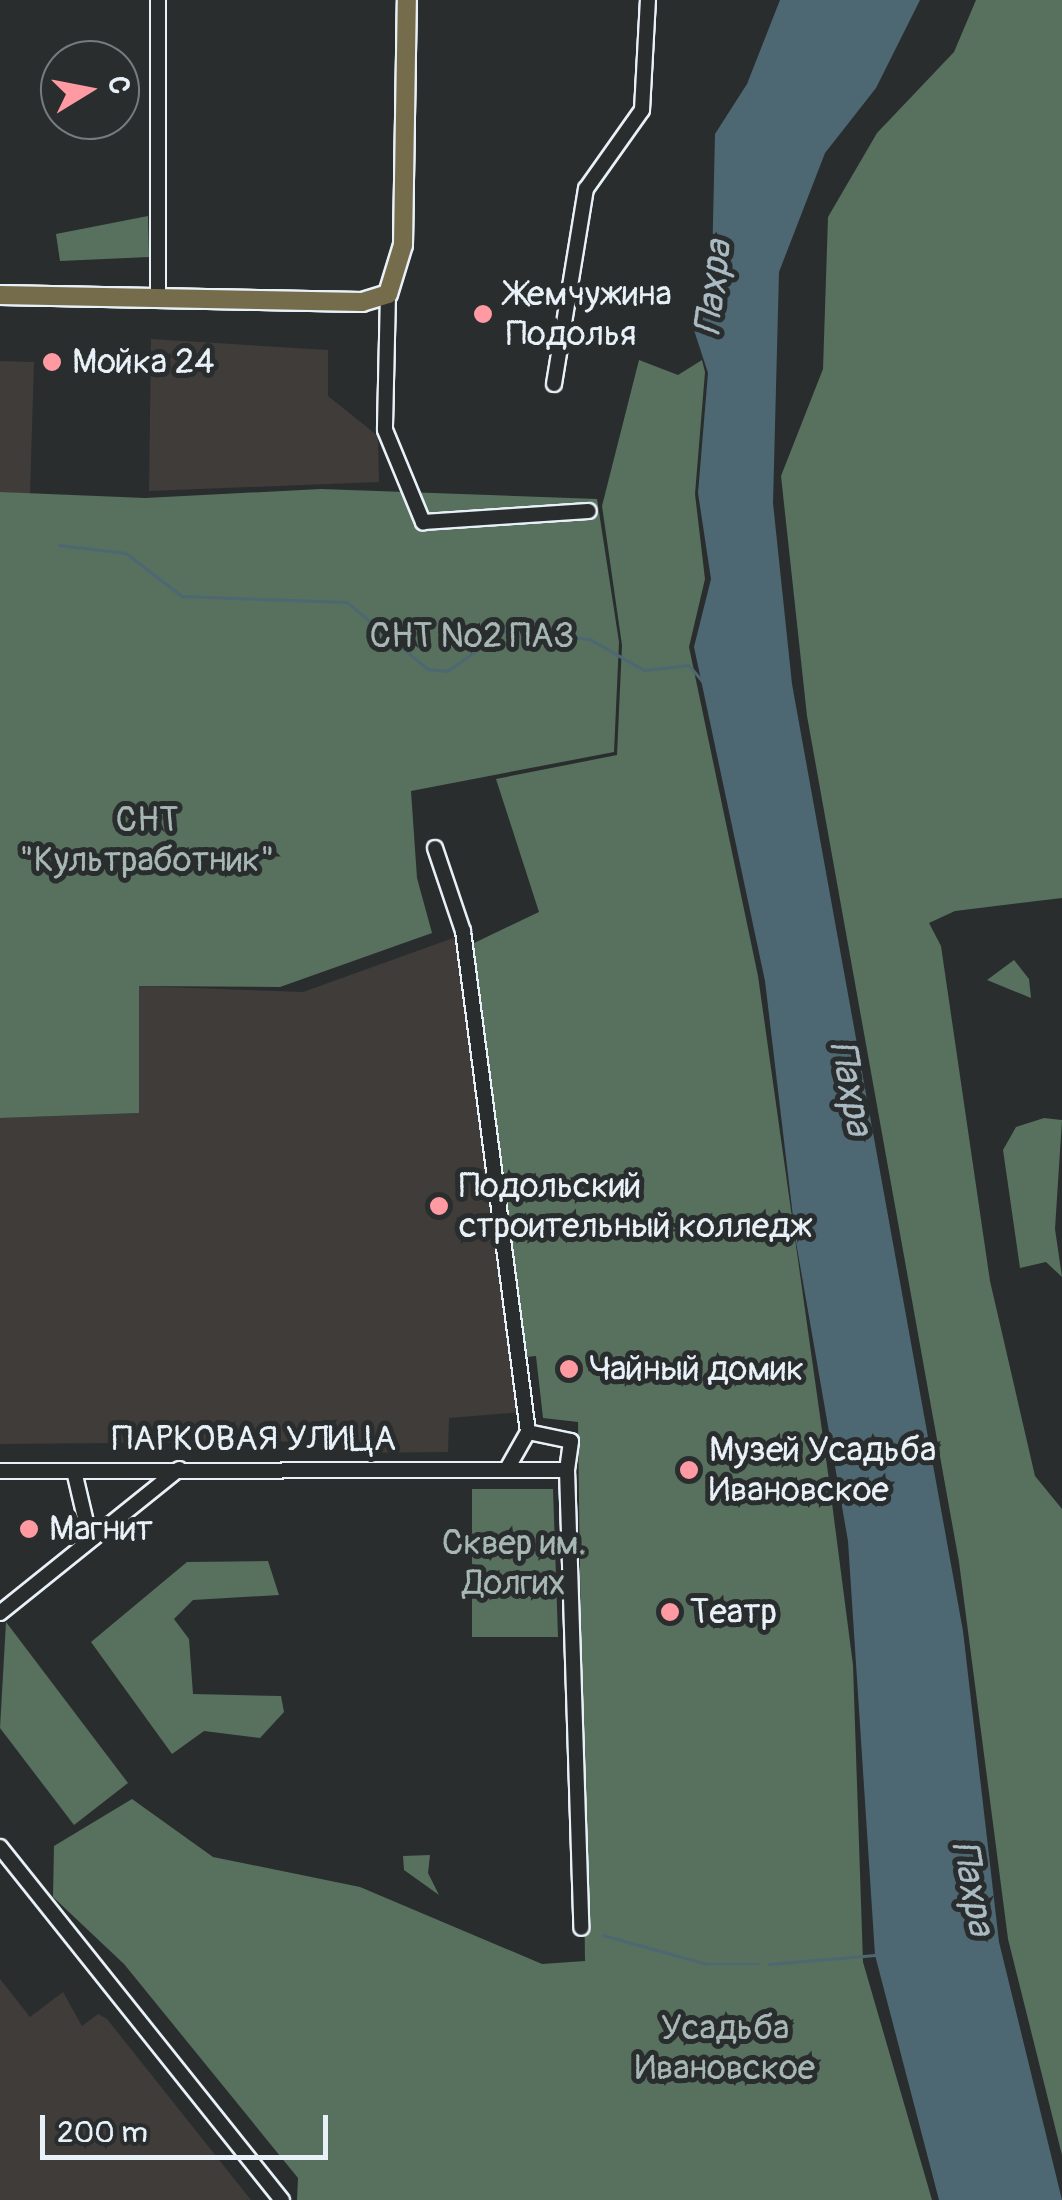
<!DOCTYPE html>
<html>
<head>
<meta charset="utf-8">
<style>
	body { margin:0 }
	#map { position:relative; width:1062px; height:2200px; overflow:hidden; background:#2a2d2e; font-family:Pangolin,sans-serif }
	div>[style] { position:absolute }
	.built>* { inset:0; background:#3f3c3a }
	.green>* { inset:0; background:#57715e }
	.water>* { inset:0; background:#4d6872 }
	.stream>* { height:2.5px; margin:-1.25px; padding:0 1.25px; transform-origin:1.25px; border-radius:1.25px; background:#4d6872 }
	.roads { filter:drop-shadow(2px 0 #e8f1f8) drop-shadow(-2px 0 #e8f1f8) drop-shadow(0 2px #e8f1f8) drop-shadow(0 -2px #e8f1f8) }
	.minor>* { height:14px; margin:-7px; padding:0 7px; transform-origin:7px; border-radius:7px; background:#2a2d2e }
	.major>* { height:18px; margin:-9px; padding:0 9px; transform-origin:9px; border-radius:9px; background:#746c4b }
	.dots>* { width:28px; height:28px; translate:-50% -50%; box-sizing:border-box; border:5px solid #2a2d2e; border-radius:50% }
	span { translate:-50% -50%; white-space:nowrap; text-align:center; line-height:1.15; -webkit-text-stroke:10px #2a2d2e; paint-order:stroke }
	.poi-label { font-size:35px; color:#e8f1f8 }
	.left { translate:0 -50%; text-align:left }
	.park-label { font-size:35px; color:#a7b7b3 }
	.street-label { font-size:35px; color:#e8f1f8 }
	.water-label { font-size:38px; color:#aabac2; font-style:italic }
	.north { position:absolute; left:40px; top:40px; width:100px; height:100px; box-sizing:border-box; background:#2a2d2e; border:2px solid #767b7f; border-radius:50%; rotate:80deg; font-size:28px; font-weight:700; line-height:40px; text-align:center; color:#e8f1f8 }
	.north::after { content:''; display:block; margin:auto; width:35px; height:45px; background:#ff9aa2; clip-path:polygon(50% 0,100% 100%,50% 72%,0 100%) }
	.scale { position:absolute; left:40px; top:2115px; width:288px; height:45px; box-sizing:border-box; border:5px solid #e8f1f8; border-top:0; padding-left:12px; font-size:30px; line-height:35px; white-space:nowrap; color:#e8f1f8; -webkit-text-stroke:8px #2a2d2e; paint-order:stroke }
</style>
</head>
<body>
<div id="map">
	<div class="built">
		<div style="clip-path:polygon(151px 339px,328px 350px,328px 396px,378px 436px,379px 482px,149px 491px)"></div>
		<div style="clip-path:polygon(0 361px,34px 362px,30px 494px,0 492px)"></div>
		<div style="clip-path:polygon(456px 937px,523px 1412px,449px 1418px,448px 1452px,343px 1453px,342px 1441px,0 1444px,0 1118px,139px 1113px,138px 986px,303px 992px)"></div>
		<div style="clip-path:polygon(0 1979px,30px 2017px,63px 1992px,82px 2026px,98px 2014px,107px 2019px,251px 2200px,0 2200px)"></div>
	</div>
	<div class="green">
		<div style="clip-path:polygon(976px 0,1062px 0,1062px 898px,955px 911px,929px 923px,941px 946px,990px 1281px,1035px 1476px,1062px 1509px,1062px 2155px,1008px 1939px,959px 1562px,807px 716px,781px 476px,823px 369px,828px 217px,877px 133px,954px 52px)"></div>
		<div style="clip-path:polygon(148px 216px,149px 257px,60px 261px,56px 234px)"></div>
		<div style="clip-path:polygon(639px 360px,678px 375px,702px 360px,705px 372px,695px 494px,705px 579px,689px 647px,758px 976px,829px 1480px,853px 1665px,863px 1962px,932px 2200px,297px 2200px,298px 2178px,124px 1964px,53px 1897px,54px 1846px,132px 1799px,213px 1857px,360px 1887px,542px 1964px,585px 1961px,578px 1422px,543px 1418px,536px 1356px,526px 1357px,470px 945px,539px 912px,496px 779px,617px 755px,622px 645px,602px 506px)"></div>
		<div style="clip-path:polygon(321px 489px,597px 499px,619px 642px,614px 752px,411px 791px,417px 878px,432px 933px,280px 987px,139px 986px,139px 1113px,0 1118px,0 492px,145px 498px)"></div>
		<div style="clip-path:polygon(1014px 960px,1029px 979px,1031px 998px,987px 980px)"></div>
		<div style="clip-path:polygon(1044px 1118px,1062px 1120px,1055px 1229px,1062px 1277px,1046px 1262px,1020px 1268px,1003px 1150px,1016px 1127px)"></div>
		<div style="clip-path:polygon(472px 1489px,553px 1489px,558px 1637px,472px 1637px)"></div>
		<div style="clip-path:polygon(268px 1561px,279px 1595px,193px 1600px,174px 1619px,189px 1639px,193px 1694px,281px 1696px,284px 1712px,260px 1738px,204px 1731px,172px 1754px,91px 1642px,187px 1562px)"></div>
		<div style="clip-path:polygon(6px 1622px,128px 1783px,74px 1825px,0 1728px)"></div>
		<div style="clip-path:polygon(430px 1855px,428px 1873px,439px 1895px,404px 1870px,403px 1856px)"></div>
	</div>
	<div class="water">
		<div style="clip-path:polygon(780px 0,920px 0,876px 88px,825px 153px,779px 272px,773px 503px,792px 684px,963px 1631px,999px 1942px,1062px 2200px,939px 2200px,875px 1955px,848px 1541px,796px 1242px,765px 981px,694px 647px,711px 579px,698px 493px,708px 373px,692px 324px,712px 266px,715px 134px,747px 84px)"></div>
	</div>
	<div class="stream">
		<div style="left:59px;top:545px;width:67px;rotate:6.8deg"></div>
		<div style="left:126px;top:553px;width:71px;rotate:37.5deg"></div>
		<div style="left:182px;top:596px;width:165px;rotate:2.1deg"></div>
		<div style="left:347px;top:602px;width:105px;rotate:39.6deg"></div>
		<div style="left:428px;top:669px;width:19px;rotate:6deg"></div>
		<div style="left:447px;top:671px;width:74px;rotate:-34.5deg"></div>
		<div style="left:508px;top:629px;width:83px;rotate:7deg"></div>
		<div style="left:590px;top:639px;width:62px;rotate:29.9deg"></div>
		<div style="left:644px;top:670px;width:45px;rotate:-6.3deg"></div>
		<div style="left:689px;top:665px;width:26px;rotate:50deg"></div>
		<div style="left:603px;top:1935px;width:108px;rotate:15.6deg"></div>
		<div style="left:707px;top:1964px;width:52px"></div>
		<div style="left:769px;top:1964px;width:106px;rotate:-4.9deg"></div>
	</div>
	<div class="roads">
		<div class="minor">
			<div style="left:388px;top:294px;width:136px;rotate:91.3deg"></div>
			<div style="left:385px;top:430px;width:100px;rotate:67.6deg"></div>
			<div style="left:423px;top:522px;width:166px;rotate:-3.8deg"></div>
			<div style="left:158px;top:298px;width:298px;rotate:-90deg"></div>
			<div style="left:554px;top:384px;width:198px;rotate:-80.7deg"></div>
			<div style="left:586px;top:189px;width:97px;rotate:-54.7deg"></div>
			<div style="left:642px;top:110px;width:110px;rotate:-86.9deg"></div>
			<div style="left:435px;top:848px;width:88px;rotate:71.4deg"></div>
			<div style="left:463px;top:931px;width:505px;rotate:82.61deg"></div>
			<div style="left:567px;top:1470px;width:458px;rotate:88.2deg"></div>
			<div style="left:0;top:1471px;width:567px;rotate:-0.1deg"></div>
			<div style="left:567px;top:1470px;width:29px;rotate:-82deg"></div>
			<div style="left:571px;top:1441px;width:44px;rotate:-168.2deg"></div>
			<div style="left:528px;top:1432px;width:43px;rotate:119.6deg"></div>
			<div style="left:74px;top:1471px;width:70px;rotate:76.8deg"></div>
			<div style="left:0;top:1613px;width:230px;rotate:-38.8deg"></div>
			<div style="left:0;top:1847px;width:452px;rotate:51.4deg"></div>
		</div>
		<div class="major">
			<div style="left:0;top:295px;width:362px;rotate:1.1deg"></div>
			<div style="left:362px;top:302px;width:27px;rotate:-17deg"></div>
			<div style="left:388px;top:294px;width:51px;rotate:-73deg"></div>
			<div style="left:403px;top:245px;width:245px;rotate:-89.1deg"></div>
		</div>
	</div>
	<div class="dots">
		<div style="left:483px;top:314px;background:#ff9aa2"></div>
		<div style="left:52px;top:362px;background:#ff9aa2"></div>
		<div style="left:439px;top:1206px;background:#ff9aa2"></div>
		<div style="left:569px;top:1369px;background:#ff9aa2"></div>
		<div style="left:689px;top:1470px;background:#ff9aa2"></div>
		<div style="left:29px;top:1529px;background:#ff9aa2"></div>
		<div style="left:670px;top:1612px;background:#ff9aa2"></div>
	</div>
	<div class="poi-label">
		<span class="left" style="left:506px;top:314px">Жемчужина<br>Подолья</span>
		<span class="left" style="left:72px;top:362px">Мойка 24</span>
		<span class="left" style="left:459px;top:1206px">Подольский<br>строительный колледж</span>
		<span class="left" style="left:589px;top:1369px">Чайный домик</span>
		<span class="left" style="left:709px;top:1470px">Музей Усадьба<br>Ивановское</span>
		<span class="left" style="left:49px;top:1529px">Магнит</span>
		<span class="left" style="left:690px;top:1612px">Театр</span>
	</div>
	<div class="park-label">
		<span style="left:472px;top:636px">СНТ №2 ПАЗ</span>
		<span style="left:147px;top:840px">СНТ<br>"Культработник"</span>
		<span style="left:514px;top:1563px">Сквер им.<br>Долгих</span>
		<span style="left:725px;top:2048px">Усадьба<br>Ивановское</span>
	</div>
	<div class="street-label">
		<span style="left:254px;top:1439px">ПАРКОВАЯ УЛИЦА</span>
	</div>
	<div class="water-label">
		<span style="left:714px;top:288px;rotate:-83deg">Пахра</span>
		<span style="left:850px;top:1088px;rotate:79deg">Пахра</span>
		<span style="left:972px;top:1888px;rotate:79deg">Пахра</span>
	</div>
	<div class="north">С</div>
	<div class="scale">200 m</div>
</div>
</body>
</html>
